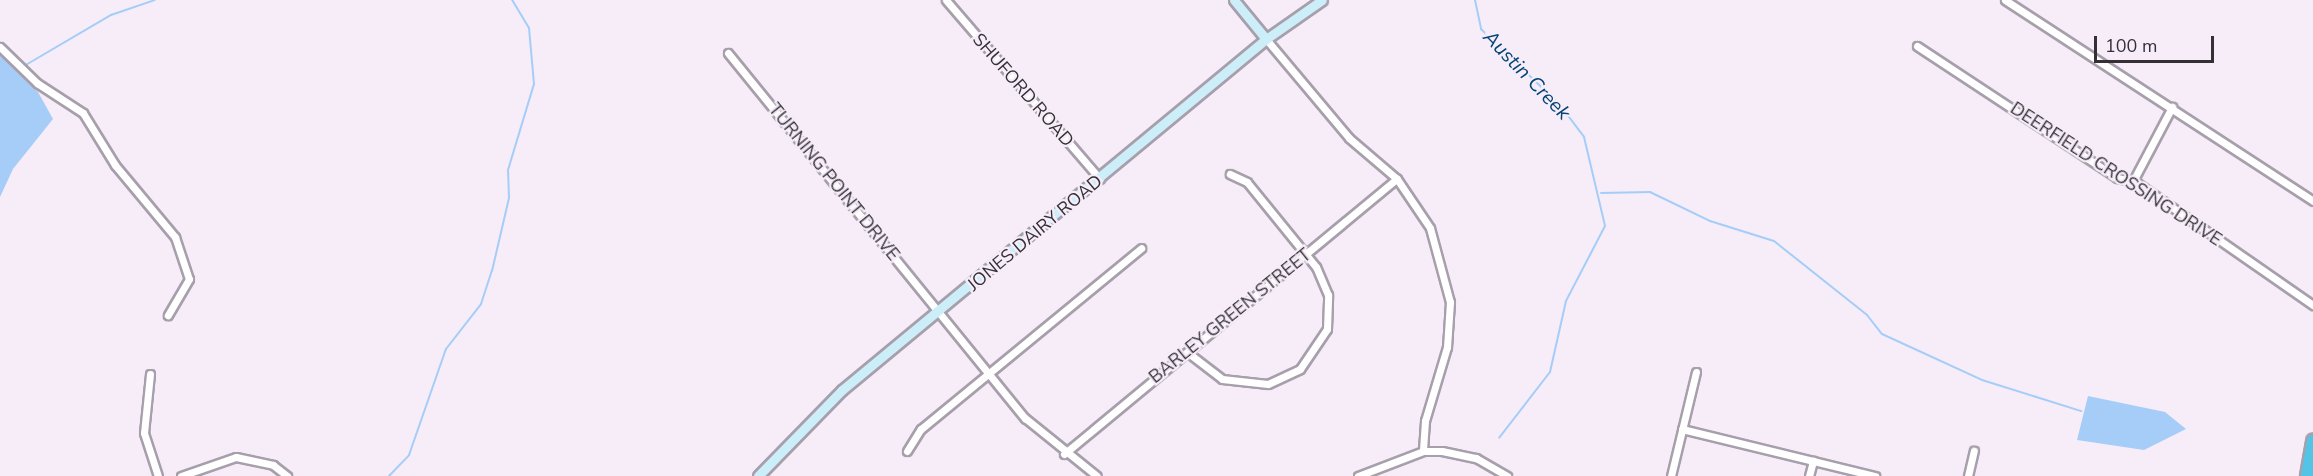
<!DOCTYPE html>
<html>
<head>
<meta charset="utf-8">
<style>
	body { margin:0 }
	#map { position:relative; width:2313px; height:476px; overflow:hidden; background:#f6edf9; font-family:"Nunito Sans",sans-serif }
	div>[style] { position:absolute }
	.water>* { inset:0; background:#a5cdf7 }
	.stream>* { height:2px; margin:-1px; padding:0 1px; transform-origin:1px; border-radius:1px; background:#a5cdf7 }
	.roads { filter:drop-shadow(2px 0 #a79fab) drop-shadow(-2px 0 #a79fab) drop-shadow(0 2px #a79fab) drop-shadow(0 -2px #a79fab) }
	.street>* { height:7px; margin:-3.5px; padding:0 3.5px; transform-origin:3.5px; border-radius:3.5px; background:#fff }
	.secondary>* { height:9px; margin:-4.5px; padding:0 4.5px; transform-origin:4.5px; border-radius:4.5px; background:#cbeef8 }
	.highway>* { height:12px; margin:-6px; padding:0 6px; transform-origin:6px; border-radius:6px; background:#52c5e6 }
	span { translate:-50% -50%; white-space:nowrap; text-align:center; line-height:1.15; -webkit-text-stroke:4.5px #f6edf9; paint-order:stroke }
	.street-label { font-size:18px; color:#343035 }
	.water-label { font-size:20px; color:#044374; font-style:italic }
	.scale { position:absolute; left:2094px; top:36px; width:120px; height:27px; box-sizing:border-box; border:3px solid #343035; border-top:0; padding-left:8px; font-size:18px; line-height:21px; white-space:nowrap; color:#343035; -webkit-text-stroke:4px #f6edf9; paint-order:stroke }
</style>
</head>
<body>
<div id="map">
	<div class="water">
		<div style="clip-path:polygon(0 54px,38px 92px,53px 119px,13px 169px,0 197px)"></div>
		<div style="clip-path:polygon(2088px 396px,2165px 412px,2186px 429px,2144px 450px,2077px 440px)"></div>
	</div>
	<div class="stream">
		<div style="left:1475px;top:0;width:30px;rotate:78deg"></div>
		<div style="left:1481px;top:29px;width:110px;rotate:43.9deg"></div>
		<div style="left:1560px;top:105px;width:40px;rotate:53deg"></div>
		<div style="left:1584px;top:137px;width:91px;rotate:76.7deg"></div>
		<div style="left:1605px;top:226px;width:85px;rotate:117.5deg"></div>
		<div style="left:1566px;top:301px;width:73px;rotate:102.7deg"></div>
		<div style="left:1550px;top:372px;width:83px;rotate:127.7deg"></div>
		<div style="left:24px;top:66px;width:101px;rotate:-30.4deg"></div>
		<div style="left:111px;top:15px;width:46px;rotate:-18.8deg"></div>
		<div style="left:1601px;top:193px;width:49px;rotate:-1.2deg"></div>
		<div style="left:1650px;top:192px;width:67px;rotate:25.8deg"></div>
		<div style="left:1710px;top:221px;width:67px;rotate:17.4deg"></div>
		<div style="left:1774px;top:241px;width:119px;rotate:38.5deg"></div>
		<div style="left:1867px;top:315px;width:24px;rotate:52deg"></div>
		<div style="left:1882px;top:334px;width:110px;rotate:24.7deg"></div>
		<div style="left:1982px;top:380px;width:104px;rotate:17.4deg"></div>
		<div style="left:389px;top:476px;width:29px;rotate:-46deg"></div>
		<div style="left:409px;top:455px;width:112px;rotate:-70.8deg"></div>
		<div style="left:446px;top:349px;width:57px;rotate:-52.1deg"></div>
		<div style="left:481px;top:304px;width:35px;rotate:-72deg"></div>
		<div style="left:492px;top:271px;width:75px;rotate:-76.9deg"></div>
		<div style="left:509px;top:198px;width:28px;rotate:-92deg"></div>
		<div style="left:508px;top:170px;width:90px;rotate:-73.2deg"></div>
		<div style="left:534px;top:84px;width:56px;rotate:-95.1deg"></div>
		<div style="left:529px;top:28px;width:33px;rotate:-121deg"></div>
	</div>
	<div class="roads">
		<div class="street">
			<div style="left:946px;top:0;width:236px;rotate:49.3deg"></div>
			<div style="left:2005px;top:0;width:368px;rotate:33.1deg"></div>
			<div style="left:1266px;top:39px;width:129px;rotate:50deg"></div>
			<div style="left:1349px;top:138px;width:63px;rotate:40.5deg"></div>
			<div style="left:1397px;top:179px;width:59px;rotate:56deg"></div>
			<div style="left:1430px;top:228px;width:77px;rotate:74.9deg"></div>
			<div style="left:1450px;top:302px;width:45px;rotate:93.8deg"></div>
			<div style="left:1447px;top:347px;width:77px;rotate:106.6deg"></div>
			<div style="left:1425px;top:421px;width:30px;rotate:94deg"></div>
			<div style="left:1917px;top:46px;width:240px;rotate:33.4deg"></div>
			<div style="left:2117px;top:178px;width:19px;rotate:12deg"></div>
			<div style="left:2136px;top:182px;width:216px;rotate:34.8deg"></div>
			<div style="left:0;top:47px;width:52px;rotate:44.2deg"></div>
			<div style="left:37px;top:83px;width:55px;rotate:33.1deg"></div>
			<div style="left:83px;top:113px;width:61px;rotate:58.4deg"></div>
			<div style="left:115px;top:165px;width:94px;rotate:50.2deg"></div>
			<div style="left:175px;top:237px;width:44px;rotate:71.6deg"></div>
			<div style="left:189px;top:279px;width:42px;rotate:120.3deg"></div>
			<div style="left:728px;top:53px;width:471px;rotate:50.9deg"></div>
			<div style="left:1025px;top:418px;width:92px;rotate:38.9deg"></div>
			<div style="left:2133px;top:181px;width:84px;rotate:-62.2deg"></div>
			<div style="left:1187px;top:352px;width:44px;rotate:37.6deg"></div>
			<div style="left:1222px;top:379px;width:46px;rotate:6.2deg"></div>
			<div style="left:1268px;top:384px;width:35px;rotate:-25deg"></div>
			<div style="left:1300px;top:369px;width:48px;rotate:-56deg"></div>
			<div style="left:1327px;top:329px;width:34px;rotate:-88deg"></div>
			<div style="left:1328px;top:295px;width:30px;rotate:-113deg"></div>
			<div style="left:1316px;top:267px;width:109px;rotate:-129.1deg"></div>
			<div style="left:1247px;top:182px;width:19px;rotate:-155deg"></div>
			<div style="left:150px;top:374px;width:59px;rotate:95.8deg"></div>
			<div style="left:144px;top:433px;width:45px;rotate:72deg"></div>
			<div style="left:1682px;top:429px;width:199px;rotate:13.7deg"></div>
			<div style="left:907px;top:451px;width:26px;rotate:-58deg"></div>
			<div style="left:921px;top:429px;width:285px;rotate:-39.4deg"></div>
			<div style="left:1064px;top:454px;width:432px;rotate:-39.6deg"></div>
			<div style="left:181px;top:476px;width:58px;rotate:-19.1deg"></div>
			<div style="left:236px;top:457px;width:38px;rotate:12deg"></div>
			<div style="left:273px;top:465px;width:18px;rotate:38deg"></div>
			<div style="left:1358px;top:476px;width:70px;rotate:-21deg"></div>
			<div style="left:1423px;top:451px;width:19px"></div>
			<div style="left:1442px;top:451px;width:35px;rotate:12deg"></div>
			<div style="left:1476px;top:458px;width:36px;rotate:30deg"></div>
			<div style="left:1671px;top:476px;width:107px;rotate:-76.5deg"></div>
			<div style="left:1809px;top:476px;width:16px;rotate:-75deg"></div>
			<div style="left:1968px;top:476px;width:26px;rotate:-77deg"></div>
		</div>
		<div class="secondary">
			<div style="left:1234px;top:0;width:50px;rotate:50.6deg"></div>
			<div style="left:758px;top:476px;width:120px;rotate:-45.7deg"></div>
			<div style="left:842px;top:390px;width:550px;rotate:-39.62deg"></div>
			<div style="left:1266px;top:39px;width:68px;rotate:-34.9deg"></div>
		</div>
		<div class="highway">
			<div style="left:2307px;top:476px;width:36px;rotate:-80deg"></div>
		</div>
	</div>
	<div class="street-label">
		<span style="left:1023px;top:90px;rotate:49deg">SHUFORD ROAD</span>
		<span style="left:2116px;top:174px;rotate:33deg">DEERFIELD CROSSING DRIVE</span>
		<span style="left:834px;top:182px;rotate:51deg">TURNING POINT DRIVE</span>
		<span style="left:1035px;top:233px;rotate:-40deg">JONES DAIRY ROAD</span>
		<span style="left:1230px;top:316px;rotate:-39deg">BARLEY GREEN STREET</span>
	</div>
	<div class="water-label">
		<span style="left:1527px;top:75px;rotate:46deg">Austin Creek</span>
	</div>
	<div class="scale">100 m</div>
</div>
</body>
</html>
